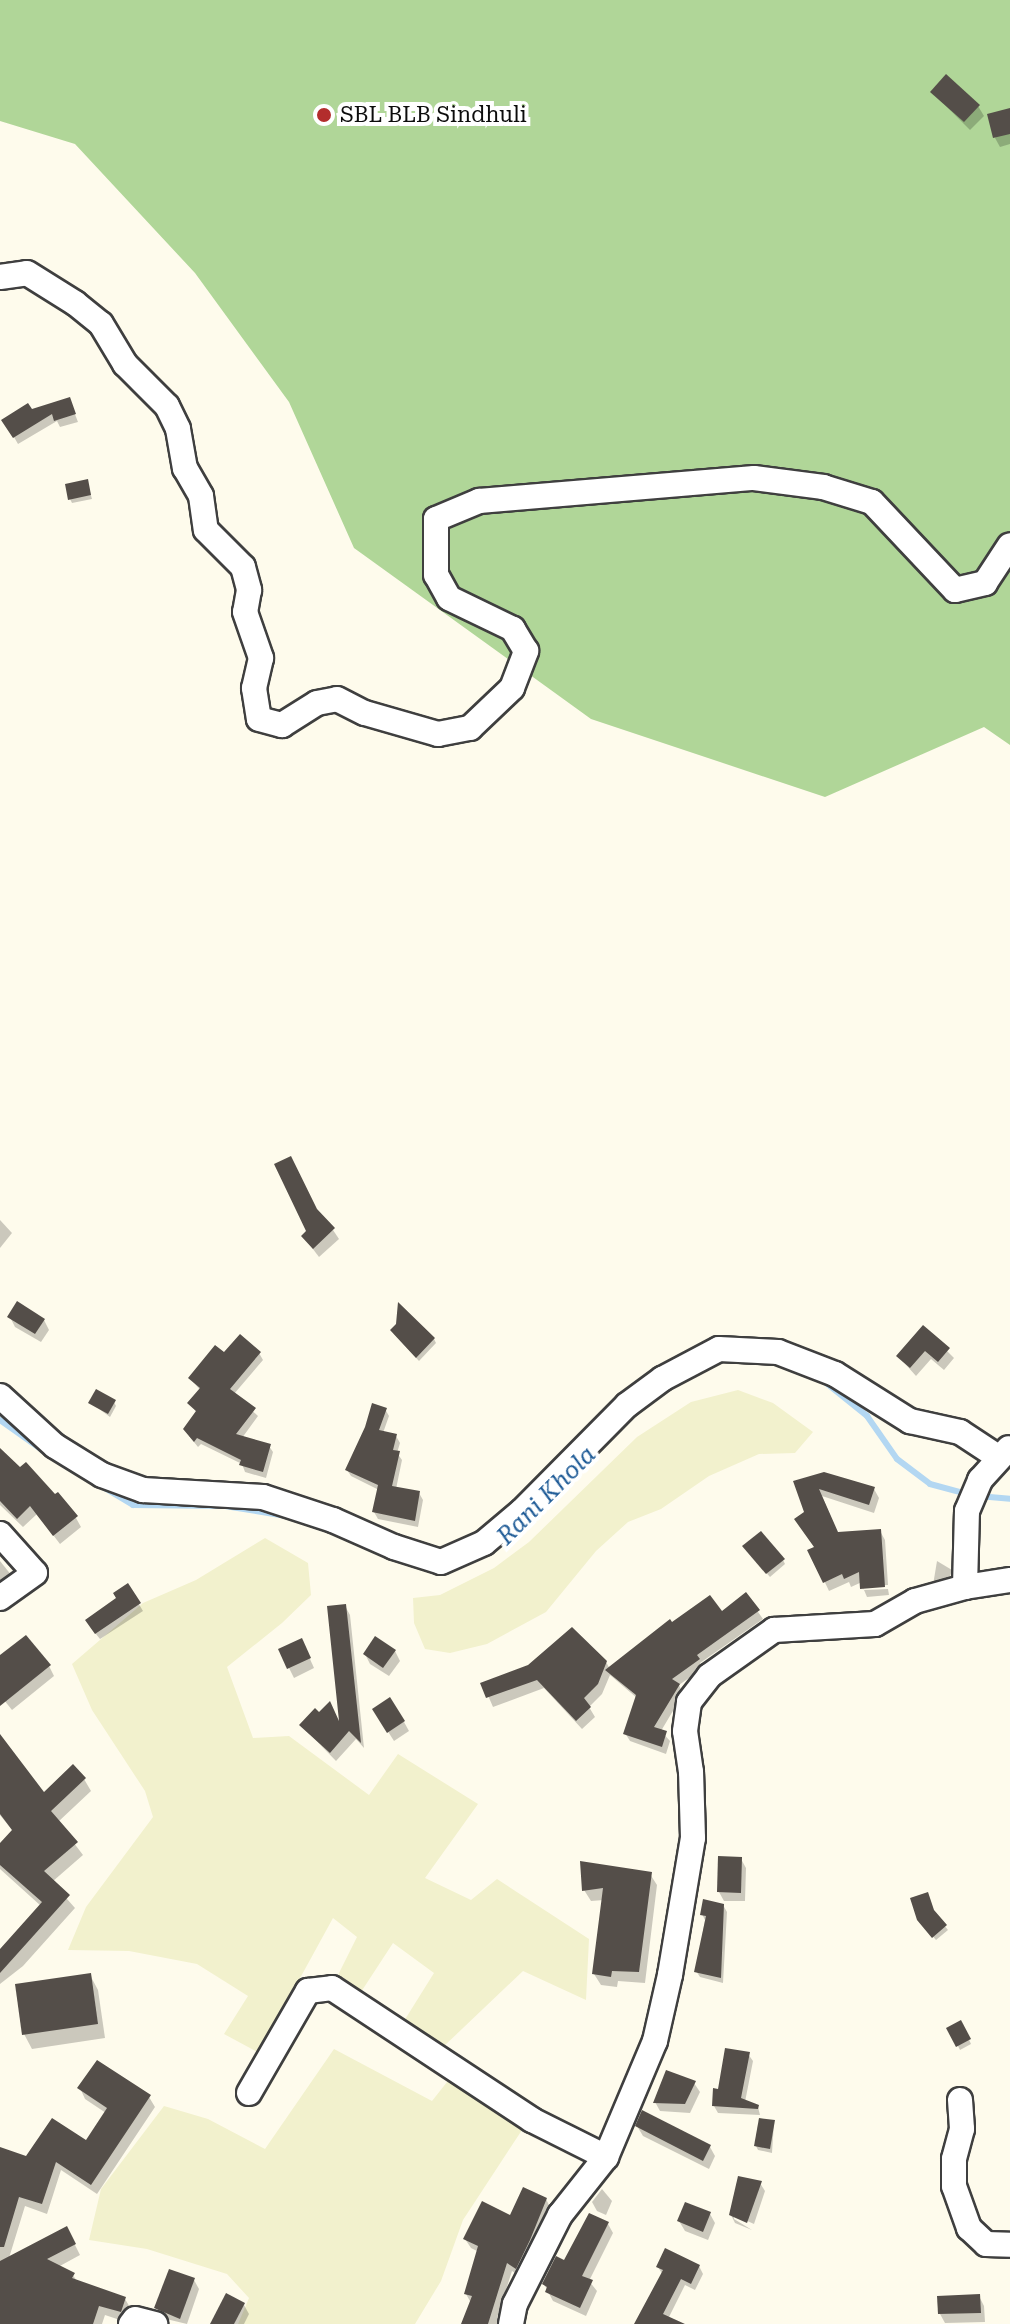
<!DOCTYPE html>
<html>
<head>
<meta charset="utf-8">
<style>
	body { margin:0 }
	#map { position:relative; width:1010px; height:2324px; overflow:hidden; background:#fefbec; font-family:"Roboto Serif",serif }
	div>[style] { position:absolute }
	.farmland>* { inset:0; background:#f2f1cd }
	.forest>* { inset:0; background:#b0d698 }
	.shadow>* { inset:0; background:#0003 }
	.stream>* { height:6px; margin:-3px; padding:0 3px; transform-origin:3px; border-radius:3px; background:#b3d7f2 }
	.building>* { inset:0; background:#544e49 }
	.roads { filter:drop-shadow(2px 0 #3f3f3f) drop-shadow(-2px 0 #3f3f3f) drop-shadow(0 2px #3f3f3f) drop-shadow(0 -2px #3f3f3f) }
	.street>* { height:24px; margin:-12px; padding:0 12px; transform-origin:12px; border-radius:12px; background:#fff }
	.dots>* { width:22px; height:22px; translate:-50% -50%; box-sizing:border-box; border:4px solid #fff; border-radius:50% }
	span { translate:-50% -50%; white-space:nowrap; text-align:center; line-height:1.15; -webkit-text-stroke:8px #fff; paint-order:stroke }
	.poi-label { font-size:22px; color:#0c0c0c }
	.left { translate:0 -50%; text-align:left }
	.water-label { font-size:24px; color:#1d5a96; font-style:italic }
</style>
</head>
<body>
<div id="map">
	<div class="farmland">
		<div style="clip-path:polygon(738px 1390px,773px 1403px,813px 1432px,795px 1453px,759px 1454px,709px 1476px,661px 1509px,628px 1522px,596px 1551px,546px 1612px,487px 1644px,450px 1653px,425px 1649px,414px 1623px,413px 1598px,440px 1595px,494px 1568px,529px 1542px,637px 1437px,691px 1402px)"></div>
		<div style="clip-path:polygon(265px 1538px,308px 1563px,311px 1595px,282px 1623px,227px 1667px,253px 1738px,289px 1736px,369px 1795px,398px 1754px,478px 1804px,425px 1878px,471px 1900px,497px 1879px,589px 1939px,586px 2000px,523px 1971px,442px 2048px,404px 2021px,434px 1973px,393px 1943px,361px 1992px,335px 1981px,357px 1937px,333px 1918px,259px 2053px,224px 2034px,248px 1996px,197px 1964px,129px 1951px,68px 1950px,86px 1907px,153px 1817px,145px 1791px,92px 1710px,72px 1664px,143px 1603px,196px 1580px)"></div>
		<div style="clip-path:polygon(334px 2049px,432px 2101px,451px 2077px,522px 2130px,463px 2220px,441px 2281px,415px 2324px,238px 2324px,249px 2298px,227px 2274px,147px 2249px,89px 2240px,101px 2189px,164px 2106px,208px 2119px,265px 2149px)"></div>
	</div>
	<div class="forest">
		<div style="clip-path:polygon(0 0,1010px 0,1010px 745px,984px 727px,825px 797px,591px 719px,354px 548px,289px 402px,195px 273px,75px 144px,0 121px)"></div>
	</div>
	<div class="shadow">
		<div style="clip-path:polygon(932px 92px,978px 106px,984px 116px,970px 130px)"></div>
		<div style="clip-path:polygon(1010px 110px,1010px 144px,1000px 147px,995px 138px)"></div>
		<div style="clip-path:polygon(69px 399px,78px 422px,60px 427px,57px 421px,18px 444px,4px 420px)"></div>
		<div style="clip-path:polygon(87px 481px,92px 499px,72px 503px,70px 499px)"></div>
		<div style="clip-path:polygon(0 1220px,12px 1233px,0 1248px)"></div>
		<div style="clip-path:polygon(333px 1230px,339px 1239px,319px 1257px,303px 1236px)"></div>
		<div style="clip-path:polygon(10px 1317px,44px 1320px,49px 1330px,41px 1342px,15px 1327px)"></div>
		<div style="clip-path:polygon(924px 1328px,954px 1358px,944px 1370px,931px 1359px,916px 1376px,899px 1357px)"></div>
		<div style="clip-path:polygon(394px 1334px,434px 1339px,436px 1343px,419px 1361px)"></div>
		<div style="clip-path:polygon(259px 1353px,263px 1360px,234px 1394px,258px 1416px,242px 1438px,269px 1446px,273px 1452px,266px 1478px,245px 1472px,242px 1464px,201px 1444px,198px 1447px,189px 1436px,197px 1413px,189px 1403px,200px 1390px,190px 1378px,224px 1355px)"></div>
		<div style="clip-path:polygon(114px 1402px,116px 1406px,110px 1417px,91px 1403px)"></div>
		<div style="clip-path:polygon(385px 1409px,389px 1416px,383px 1433px,396px 1436px,400px 1443px,397px 1453px,402px 1460px,396px 1489px,419px 1493px,423px 1500px,418px 1527px,378px 1519px,374px 1512px,379px 1490px,351px 1476px,347px 1470px)"></div>
		<div style="clip-path:polygon(0 1451px,76px 1518px,81px 1527px,60px 1544px,37px 1514px,23px 1527px,0 1505px)"></div>
		<div style="clip-path:polygon(795px 1482px,874px 1489px,879px 1498px,874px 1513px,822px 1496px,838px 1534px,880px 1531px,885px 1540px,888px 1585px,864px 1586px,864px 1590px,862px 1582px,851px 1587px,849px 1582px,829px 1591px,810px 1551px,816px 1548px)"></div>
		<div style="clip-path:polygon(747px 1551px,783px 1560px,785px 1564px,770px 1577px)"></div>
		<div style="clip-path:polygon(0 1561px,16px 1581px,0 1592px)"></div>
		<div style="clip-path:polygon(937px 1561px,952px 1570px,949px 1580px,933px 1585px)"></div>
		<div style="clip-path:polygon(128px 1586px,143px 1611px,100px 1639px,91px 1628px)"></div>
		<div style="clip-path:polygon(888px 1589px,889px 1595px,867px 1597px,864px 1590px)"></div>
		<div style="clip-path:polygon(746px 1595px,763px 1619px,700px 1663px,703px 1668px,679px 1685px,683px 1694px,661px 1731px,670px 1741px,666px 1754px,630px 1741px,625px 1733px,637px 1698px,610px 1675px,602px 1694px,589px 1707px,595px 1717px,582px 1729px,544px 1688px,493px 1707px,483px 1684px,606px 1662px,610px 1669px,672px 1624px,722px 1614px)"></div>
		<div style="clip-path:polygon(345px 1606px,350px 1615px,364px 1748px,356px 1739px,336px 1761px,301px 1725px,319px 1715px,341px 1727px)"></div>
		<div style="clip-path:polygon(280px 1650px,306px 1650px,314px 1668px,294px 1678px)"></div>
		<div style="clip-path:polygon(395px 1651px,400px 1661px,389px 1676px,370px 1664px,365px 1654px)"></div>
		<div style="clip-path:polygon(49px 1666px,54px 1676px,12px 1710px,0 1695px,0 1668px)"></div>
		<div style="clip-path:polygon(380px 1719px,404px 1722px,409px 1731px,394px 1741px)"></div>
		<div style="clip-path:polygon(0 1747px,44px 1795px,84px 1779px,91px 1791px,58px 1822px,83px 1855px,52px 1882px,75px 1908px,23px 1966px,0 1984px,0 1952px,41px 1906px,0 1869px,0 1846px,13px 1831px,0 1815px)"></div>
		<div style="clip-path:polygon(741px 1859px,746px 1868px,745px 1901px,724px 1901px,719px 1892px)"></div>
		<div style="clip-path:polygon(650px 1874px,657px 1885px,645px 1983px,618px 1981px,617px 1987px,601px 1985px,594px 1974px,604px 1900px,591px 1901px,584px 1890px)"></div>
		<div style="clip-path:polygon(723px 1905px,727px 1912px,723px 1983px,700px 1977px,696px 1971px,705px 1920px,702px 1914px)"></div>
		<div style="clip-path:polygon(935px 1914px,948px 1930px,936px 1940px,922px 1924px)"></div>
		<div style="clip-path:polygon(90px 1975px,98px 1990px,105px 2038px,32px 2049px,24px 2034px)"></div>
		<div style="clip-path:polygon(961px 2022px,971px 2044px,960px 2050px,949px 2028px)"></div>
		<div style="clip-path:polygon(748px 2054px,753px 2061px,745px 2102px,758px 2107px,760px 2115px,718px 2113px,714px 2106px,719px 2092px)"></div>
		<div style="clip-path:polygon(694px 2083px,700px 2092px,690px 2113px,660px 2111px,655px 2102px)"></div>
		<div style="clip-path:polygon(80px 2088px,149px 2097px,155px 2107px,97px 2194px,61px 2170px,47px 2214px,25px 2206px,9px 2258px,72px 2239px,80px 2255px,58px 2267px,73px 2275px,78px 2283px,125px 2299px,131px 2309px,126px 2322px,105px 2315px,102px 2324px,0 2324px,0 2149px,27px 2158px,86px 2143px,106px 2113px,85px 2099px)"></div>
		<div style="clip-path:polygon(774px 2122px,772px 2153px,758px 2150px,756px 2146px)"></div>
		<div style="clip-path:polygon(637px 2126px,710px 2147px,715px 2156px,709px 2169px,643px 2136px)"></div>
		<div style="clip-path:polygon(760px 2183px,765px 2191px,754px 2224px,734px 2215px,734px 2219px,752px 2230px,735px 2223px,731px 2215px)"></div>
		<div style="clip-path:polygon(602px 2189px,612px 2201px,606px 2215px,597px 2211px,592px 2202px)"></div>
		<div style="clip-path:polygon(546px 2199px,551px 2209px,521px 2277px,512px 2271px,497px 2318px,501px 2324px,463px 2324px,471px 2303px,466px 2294px,479px 2252px,471px 2248px,465px 2239px)"></div>
		<div style="clip-path:polygon(710px 2214px,715px 2223px,708px 2240px,685px 2231px,679px 2221px)"></div>
		<div style="clip-path:polygon(608px 2224px,613px 2233px,589px 2281px,597px 2291px,586px 2316px,553px 2301px,544px 2284px)"></div>
		<div style="clip-path:polygon(699px 2266px,703px 2274px,695px 2290px,685px 2285px,668px 2319px,671px 2324px,638px 2324px,663px 2275px,658px 2267px)"></div>
		<div style="clip-path:polygon(194px 2280px,199px 2289px,187px 2324px,162px 2318px,157px 2308px)"></div>
		<div style="clip-path:polygon(979px 2296px,984px 2306px,985px 2322px,945px 2323px,940px 2314px)"></div>
		<div style="clip-path:polygon(244px 2305px,249px 2314px,244px 2324px,212px 2324px)"></div>
	</div>
	<div class="stream">
		<div style="left:826px;top:1383px;width:53px;rotate:38.8deg"></div>
		<div style="left:867px;top:1416px;width:52px;rotate:55.1deg"></div>
		<div style="left:897px;top:1459px;width:41px;rotate:37.1deg"></div>
		<div style="left:930px;top:1484px;width:38px;rotate:15deg"></div>
		<div style="left:0;top:1420px;width:64px;rotate:35.4deg"></div>
		<div style="left:103px;top:1487px;width:35px;rotate:31deg"></div>
		<div style="left:133px;top:1505px;width:92px;rotate:0.6deg"></div>
		<div style="left:225px;top:1506px;width:62px;rotate:9.3deg"></div>
		<div style="left:978px;top:1496px;width:32px;rotate:5deg"></div>
		<div style="left:473px;top:1560px;width:25px;rotate:-27deg"></div>
	</div>
	<div class="building">
		<div style="clip-path:polygon(946px 74px,980px 105px,964px 122px,930px 92px)"></div>
		<div style="clip-path:polygon(1010px 108px,1010px 134px,993px 138px,987px 114px)"></div>
		<div style="clip-path:polygon(70px 397px,76px 414px,54px 421px,52px 414px,13px 438px,1px 420px,28px 403px,32px 409px)"></div>
		<div style="clip-path:polygon(88px 479px,91px 495px,68px 500px,65px 484px)"></div>
		<div style="clip-path:polygon(291px 1156px,317px 1209px,335px 1228px,313px 1249px,301px 1236px,306px 1231px,274px 1164px)"></div>
		<div style="clip-path:polygon(17px 1301px,45px 1319px,35px 1334px,7px 1317px)"></div>
		<div style="clip-path:polygon(398px 1302px,435px 1338px,416px 1358px,390px 1330px,396px 1324px)"></div>
		<div style="clip-path:polygon(923px 1325px,950px 1348px,938px 1362px,925px 1351px,910px 1368px,896px 1356px)"></div>
		<div style="clip-path:polygon(240px 1334px,261px 1352px,230px 1389px,256px 1408px,236px 1434px,271px 1444px,263px 1472px,239px 1465px,241px 1460px,197px 1438px,194px 1442px,183px 1429px,196px 1411px,187px 1403px,200px 1388px,188px 1378px,215px 1345px,224px 1352px)"></div>
		<div style="clip-path:polygon(96px 1389px,116px 1400px,108px 1414px,88px 1403px)"></div>
		<div style="clip-path:polygon(372px 1403px,387px 1408px,379px 1430px,397px 1434px,393px 1450px,400px 1451px,392px 1486px,420px 1491px,415px 1521px,372px 1512px,378px 1485px,345px 1470px,365px 1427px)"></div>
		<div style="clip-path:polygon(0 1448px,20px 1467px,26px 1462px,55px 1494px,58px 1492px,78px 1516px,53px 1536px,30px 1506px,17px 1519px,0 1501px)"></div>
		<div style="clip-path:polygon(824px 1472px,875px 1487px,869px 1505px,819px 1489px,838px 1532px,881px 1529px,885px 1587px,860px 1589px,859px 1572px,844px 1579px,842px 1574px,823px 1583px,807px 1550px,814px 1547px,794px 1519px,804px 1512px,793px 1481px)"></div>
		<div style="clip-path:polygon(761px 1531px,785px 1559px,766px 1574px,742px 1546px)"></div>
		<div style="clip-path:polygon(128px 1583px,141px 1603px,95px 1634px,85px 1620px,116px 1598px,113px 1593px)"></div>
		<div style="clip-path:polygon(746px 1592px,760px 1610px,697px 1655px,700px 1659px,672px 1679px,680px 1684px,654px 1727px,667px 1731px,662px 1747px,623px 1734px,636px 1695px,605px 1670px,670px 1619px,672px 1622px,710px 1595px,722px 1611px)"></div>
		<div style="clip-path:polygon(346px 1604px,361px 1743px,349px 1731px,330px 1753px,299px 1725px,315px 1708px,319px 1712px,330px 1701px,339px 1721px,327px 1606px)"></div>
		<div style="clip-path:polygon(572px 1627px,607px 1661px,598px 1684px,584px 1698px,591px 1707px,576px 1721px,537px 1680px,486px 1698px,480px 1683px,528px 1665px)"></div>
		<div style="clip-path:polygon(26px 1635px,51px 1665px,0 1706px,0 1655px)"></div>
		<div style="clip-path:polygon(375px 1636px,396px 1650px,383px 1668px,363px 1654px)"></div>
		<div style="clip-path:polygon(302px 1638px,311px 1658px,287px 1669px,278px 1649px)"></div>
		<div style="clip-path:polygon(390px 1697px,405px 1721px,387px 1733px,372px 1709px)"></div>
		<div style="clip-path:polygon(0 1734px,44px 1792px,73px 1764px,86px 1778px,51px 1811px,78px 1842px,44px 1871px,70px 1895px,0 1973px,0 1949px,42px 1902px,0 1865px,0 1843px,12px 1830px,0 1814px)"></div>
		<div style="clip-path:polygon(718px 1856px,742px 1857px,741px 1893px,717px 1892px)"></div>
		<div style="clip-path:polygon(580px 1861px,652px 1872px,639px 1972px,612px 1971px,611px 1977px,592px 1974px,603px 1888px,582px 1891px)"></div>
		<div style="clip-path:polygon(928px 1892px,934px 1910px,947px 1925px,932px 1938px,917px 1920px,910px 1898px)"></div>
		<div style="clip-path:polygon(703px 1899px,724px 1904px,721px 1978px,694px 1972px,706px 1916px,700px 1915px)"></div>
		<div style="clip-path:polygon(91px 1973px,98px 2024px,22px 2035px,15px 1984px)"></div>
		<div style="clip-path:polygon(961px 2020px,971px 2039px,956px 2047px,946px 2028px)"></div>
		<div style="clip-path:polygon(725px 2048px,750px 2052px,741px 2098px,759px 2105px,758px 2109px,712px 2106px,713px 2088px,718px 2089px)"></div>
		<div style="clip-path:polygon(97px 2060px,151px 2095px,91px 2185px,56px 2162px,42px 2204px,19px 2197px,4px 2247px,0 2247px,0 2147px,26px 2156px,52px 2118px,86px 2140px,107px 2108px,77px 2088px)"></div>
		<div style="clip-path:polygon(666px 2070px,696px 2081px,685px 2104px,653px 2103px)"></div>
		<div style="clip-path:polygon(642px 2110px,711px 2145px,703px 2161px,635px 2126px)"></div>
		<div style="clip-path:polygon(759px 2118px,775px 2120px,770px 2149px,754px 2146px)"></div>
		<div style="clip-path:polygon(738px 2176px,762px 2181px,747px 2223px,729px 2215px)"></div>
		<div style="clip-path:polygon(523px 2187px,547px 2198px,530px 2240px,516px 2269px,507px 2263px,488px 2324px,461px 2324px,472px 2296px,464px 2294px,478px 2246px,463px 2239px,482px 2201px,510px 2215px)"></div>
		<div style="clip-path:polygon(685px 2202px,711px 2212px,703px 2232px,677px 2221px)"></div>
		<div style="clip-path:polygon(589px 2213px,609px 2222px,582px 2276px,593px 2280px,580px 2308px,545px 2292px,547px 2287px,542px 2284px,556px 2256px,564px 2260px)"></div>
		<div style="clip-path:polygon(67px 2226px,76px 2244px,47px 2259px,75px 2273px,72px 2278px,126px 2297px,121px 2312px,99px 2306px,93px 2324px,0 2324px,0 2261px)"></div>
		<div style="clip-path:polygon(665px 2248px,700px 2265px,691px 2284px,681px 2279px,663px 2314px,685px 2324px,634px 2324px,663px 2270px,656px 2267px)"></div>
		<div style="clip-path:polygon(169px 2269px,195px 2278px,180px 2319px,154px 2308px)"></div>
		<div style="clip-path:polygon(226px 2293px,245px 2303px,234px 2324px,210px 2324px)"></div>
		<div style="clip-path:polygon(980px 2294px,981px 2313px,938px 2314px,937px 2296px)"></div>
	</div>
	<div class="roads">
		<div class="street">
			<div style="left:0;top:277px;width:27px;rotate:-8deg"></div>
			<div style="left:27px;top:273px;width:57px;rotate:32deg"></div>
			<div style="left:75px;top:303px;width:33px;rotate:39deg"></div>
			<div style="left:101px;top:324px;width:47px;rotate:59deg"></div>
			<div style="left:125px;top:364px;width:59px;rotate:45deg"></div>
			<div style="left:167px;top:406px;width:25px;rotate:64deg"></div>
			<div style="left:178px;top:429px;width:40px;rotate:80deg"></div>
			<div style="left:185px;top:468px;width:32px;rotate:60deg"></div>
			<div style="left:201px;top:496px;width:34px;rotate:82deg"></div>
			<div style="left:206px;top:530px;width:52px;rotate:45deg"></div>
			<div style="left:243px;top:567px;width:24px;rotate:75deg"></div>
			<div style="left:249px;top:590px;width:22px;rotate:100deg"></div>
			<div style="left:245px;top:612px;width:49px;rotate:70.8deg"></div>
			<div style="left:261px;top:658px;width:31px;rotate:103deg"></div>
			<div style="left:254px;top:688px;width:31px;rotate:81deg"></div>
			<div style="left:259px;top:719px;width:24px;rotate:15deg"></div>
			<div style="left:282px;top:725px;width:41px;rotate:-32.2deg"></div>
			<div style="left:317px;top:703px;width:20px;rotate:-11deg"></div>
			<div style="left:337px;top:699px;width:31px;rotate:27deg"></div>
			<div style="left:365px;top:713px;width:76px;rotate:16deg"></div>
			<div style="left:438px;top:734px;width:33px;rotate:-11deg"></div>
			<div style="left:470px;top:728px;width:58px;rotate:-43.6deg"></div>
			<div style="left:512px;top:688px;width:40px;rotate:-69deg"></div>
			<div style="left:526px;top:651px;width:26px;rotate:-121deg"></div>
			<div style="left:513px;top:629px;width:71px;rotate:-154.2deg"></div>
			<div style="left:449px;top:598px;width:26px;rotate:-119deg"></div>
			<div style="left:436px;top:575px;width:56px;rotate:-90deg"></div>
			<div style="left:436px;top:519px;width:47px;rotate:-22.7deg"></div>
			<div style="left:479px;top:501px;width:276px;rotate:-4.8deg"></div>
			<div style="left:754px;top:478px;width:70px;rotate:7.4deg"></div>
			<div style="left:823px;top:487px;width:51px;rotate:17deg"></div>
			<div style="left:872px;top:502px;width:121px;rotate:46.7deg"></div>
			<div style="left:955px;top:590px;width:31px;rotate:-13deg"></div>
			<div style="left:985px;top:583px;width:45px;rotate:-56.7deg"></div>
			<div style="left:0;top:1396px;width:74px;rotate:42.3deg"></div>
			<div style="left:55px;top:1446px;width:55px;rotate:31.7deg"></div>
			<div style="left:102px;top:1475px;width:44px;rotate:20.1deg"></div>
			<div style="left:143px;top:1490px;width:120px;rotate:3.3deg"></div>
			<div style="left:263px;top:1497px;width:74px;rotate:18.2deg"></div>
			<div style="left:333px;top:1520px;width:67px;rotate:23.9deg"></div>
			<div style="left:394px;top:1547px;width:49px;rotate:17.7deg"></div>
			<div style="left:441px;top:1562px;width:47px;rotate:-23.8deg"></div>
			<div style="left:484px;top:1543px;width:50px;rotate:-40.1deg"></div>
			<div style="left:522px;top:1511px;width:149px;rotate:-45.3deg"></div>
			<div style="left:627px;top:1405px;width:44px;rotate:-36.6deg"></div>
			<div style="left:662px;top:1379px;width:64px;rotate:-27.8deg"></div>
			<div style="left:719px;top:1349px;width:59px;rotate:2.9deg"></div>
			<div style="left:778px;top:1352px;width:61px;rotate:21.1deg"></div>
			<div style="left:835px;top:1374px;width:89px;rotate:32.1deg"></div>
			<div style="left:910px;top:1421px;width:51px;rotate:12.4deg"></div>
			<div style="left:960px;top:1432px;width:45px;rotate:33.3deg"></div>
			<div style="left:0;top:1534px;width:52px;rotate:48.1deg"></div>
			<div style="left:35px;top:1573px;width:43px;rotate:144.5deg"></div>
			<div style="left:965px;top:1587px;width:46px;rotate:-8.8deg"></div>
			<div style="left:249px;top:2093px;width:118px;rotate:-60deg"></div>
			<div style="left:308px;top:1991px;width:24px;rotate:-7deg"></div>
			<div style="left:332px;top:1988px;width:240px;rotate:33.4deg"></div>
			<div style="left:532px;top:2120px;width:83px;rotate:26.6deg"></div>
			<div style="left:960px;top:2100px;width:29px;rotate:86deg"></div>
			<div style="left:962px;top:2129px;width:31px;rotate:105deg"></div>
			<div style="left:954px;top:2159px;width:27px;rotate:90deg"></div>
			<div style="left:954px;top:2186px;width:45px;rotate:70.3deg"></div>
			<div style="left:969px;top:2228px;width:23px;rotate:43deg"></div>
			<div style="left:986px;top:2244px;width:24px;rotate:2deg"></div>
			<div style="left:131px;top:2324px;width:6px;rotate:-51deg"></div>
			<div style="left:135px;top:2319px;width:21px;rotate:14deg"></div>
			<div style="left:511px;top:2324px;width:20px;rotate:-79deg"></div>
			<div style="left:515px;top:2304px;width:100px;rotate:-63.2deg"></div>
			<div style="left:560px;top:2215px;width:74px;rotate:-51.6deg"></div>
			<div style="left:606px;top:2157px;width:126px;rotate:-67.1deg"></div>
			<div style="left:655px;top:2041px;width:68px;rotate:-77.2deg"></div>
			<div style="left:670px;top:1975px;width:139px;rotate:-80.5deg"></div>
			<div style="left:693px;top:1838px;width:66px;rotate:-91.7deg"></div>
			<div style="left:691px;top:1772px;width:41px;rotate:-98.3deg"></div>
			<div style="left:685px;top:1731px;width:29px;rotate:-82deg"></div>
			<div style="left:689px;top:1702px;width:33px;rotate:-52deg"></div>
			<div style="left:709px;top:1676px;width:80px;rotate:-35.3deg"></div>
			<div style="left:774px;top:1630px;width:101px;rotate:-3.4deg"></div>
			<div style="left:875px;top:1624px;width:46px;rotate:-29.9deg"></div>
			<div style="left:915px;top:1601px;width:52px;rotate:-15.6deg"></div>
			<div style="left:965px;top:1587px;width:76px;rotate:-88.5deg"></div>
			<div style="left:967px;top:1511px;width:34px;rotate:-67deg"></div>
			<div style="left:980px;top:1480px;width:43px;rotate:-47.8deg"></div>
		</div>
	</div>
	<div class="dots">
		<div style="left:324px;top:115px;background:#b32d2c"></div>
	</div>
	<div class="poi-label">
		<span class="left" style="left:340px;top:115px">SBL BLB Sindhuli</span>
	</div>
	<div class="water-label">
		<span style="left:547px;top:1496px;rotate:-45deg">Rani Khola</span>
	</div>
</div>
</body>
</html>
